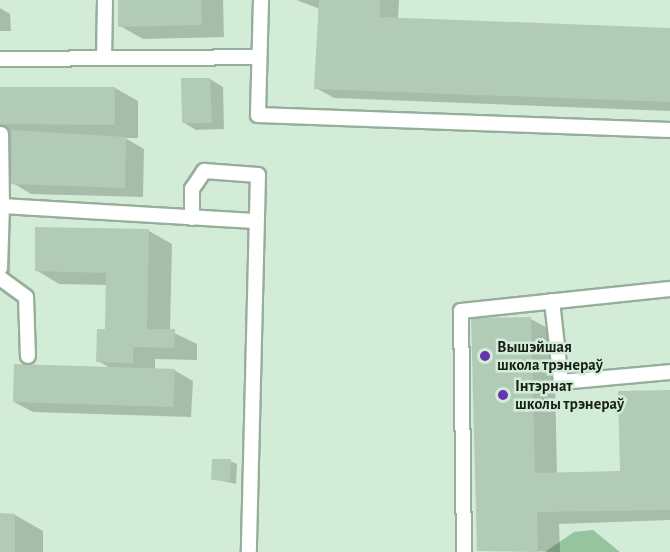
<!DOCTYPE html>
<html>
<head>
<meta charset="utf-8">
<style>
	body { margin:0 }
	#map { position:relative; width:670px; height:552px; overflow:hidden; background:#d3ecd7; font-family:"Alegreya Sans",sans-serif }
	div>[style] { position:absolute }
	.green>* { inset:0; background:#95c49e }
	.shadow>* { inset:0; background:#0003 }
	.building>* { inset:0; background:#b2cbb6 }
	.roads { filter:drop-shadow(2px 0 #97af9a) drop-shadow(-2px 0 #97af9a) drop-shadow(0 2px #97af9a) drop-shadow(0 -2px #97af9a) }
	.service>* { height:14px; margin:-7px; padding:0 7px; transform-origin:7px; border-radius:7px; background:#fff }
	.dots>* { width:16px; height:16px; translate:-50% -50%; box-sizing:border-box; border:3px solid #d3ecd7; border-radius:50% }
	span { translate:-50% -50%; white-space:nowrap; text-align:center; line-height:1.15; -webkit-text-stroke:5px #d3ecd7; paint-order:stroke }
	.poi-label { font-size:16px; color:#161f17; font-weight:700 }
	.left { translate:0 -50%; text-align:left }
</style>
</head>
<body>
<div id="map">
	<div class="green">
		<div style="clip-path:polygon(593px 530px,620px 552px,545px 552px,574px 532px)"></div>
	</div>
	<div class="shadow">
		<div style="clip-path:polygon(119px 0,223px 0,224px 37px,143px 39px,120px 26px)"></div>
		<div style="clip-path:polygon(296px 0,399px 0,398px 19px,670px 29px,670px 111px,334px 98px,316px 88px,320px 9px)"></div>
		<div style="clip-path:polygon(0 8px,10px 14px,11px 31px,0 31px)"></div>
		<div style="clip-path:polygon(210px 79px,223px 87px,224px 129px,196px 130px,183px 122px,182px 80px)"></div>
		<div style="clip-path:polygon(115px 88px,138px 101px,138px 138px,125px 138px,144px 149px,143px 197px,31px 194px,11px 182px,10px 278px,0 277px,0 89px)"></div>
		<div style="clip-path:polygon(149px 231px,172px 244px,170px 331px,197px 344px,197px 360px,155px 359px,155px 370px,174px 370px,193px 381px,191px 417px,33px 412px,14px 402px,110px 368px,98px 361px,106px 330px,107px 285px,59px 284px,36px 270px)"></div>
		<div style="clip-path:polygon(531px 319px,554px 332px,557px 474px,622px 473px,670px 391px,670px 520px,559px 524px,560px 552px,479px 550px)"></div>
		<div style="clip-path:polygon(230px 461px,237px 464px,236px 484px,213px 479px)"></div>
		<div style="clip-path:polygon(0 515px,15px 515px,43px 531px,43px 552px,0 552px)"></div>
	</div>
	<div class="building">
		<div style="clip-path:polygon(118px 0,201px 0,202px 25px,118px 27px)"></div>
		<div style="clip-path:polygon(319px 0,380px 0,380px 17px,670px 28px,670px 102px,314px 89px)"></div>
		<div style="clip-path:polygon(181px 78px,210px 78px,212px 123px,182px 123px)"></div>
		<div style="clip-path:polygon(0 87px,115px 87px,115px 125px,0 124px)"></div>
		<div style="clip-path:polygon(12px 130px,126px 137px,125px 188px,11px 184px)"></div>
		<div style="clip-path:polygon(35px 227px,149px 229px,147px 329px,175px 329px,174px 348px,133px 347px,133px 363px,96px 362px,97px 329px,105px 329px,106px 273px,35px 271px)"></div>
		<div style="clip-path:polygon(531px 317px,535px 473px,620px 471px,618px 391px,670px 390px,670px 510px,537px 512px,538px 552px,477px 551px,471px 318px)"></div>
		<div style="clip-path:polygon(14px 364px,175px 369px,173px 407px,13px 402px)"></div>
		<div style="clip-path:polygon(212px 459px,231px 459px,230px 481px,211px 480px)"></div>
		<div style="clip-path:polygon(0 513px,15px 514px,15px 552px,0 552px)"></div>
	</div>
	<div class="roads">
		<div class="service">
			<div style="left:261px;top:0;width:115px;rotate:91.5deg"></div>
			<div style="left:258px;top:115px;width:412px;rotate:2.1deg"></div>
			<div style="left:104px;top:58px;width:58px;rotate:-89deg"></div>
			<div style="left:0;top:59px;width:259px;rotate:-0.4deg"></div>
			<div style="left:1px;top:134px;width:72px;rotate:89.2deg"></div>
			<div style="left:192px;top:218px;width:29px;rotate:-90deg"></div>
			<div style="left:192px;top:189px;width:22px;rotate:-56deg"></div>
			<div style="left:204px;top:171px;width:54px;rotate:4.2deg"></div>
			<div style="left:258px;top:175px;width:377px;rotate:91.4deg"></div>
			<div style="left:0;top:268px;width:62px;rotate:-88.2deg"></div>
			<div style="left:2px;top:206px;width:254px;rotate:3.4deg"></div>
			<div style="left:0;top:278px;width:32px;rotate:36deg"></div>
			<div style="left:26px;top:297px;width:59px;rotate:88.1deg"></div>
			<div style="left:552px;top:301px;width:81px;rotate:83.7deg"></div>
			<div style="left:561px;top:382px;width:109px;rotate:-5.2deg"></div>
			<div style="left:464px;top:552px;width:241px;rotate:-90.7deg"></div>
			<div style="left:461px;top:311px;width:210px;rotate:-6deg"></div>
		</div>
	</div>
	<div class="dots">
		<div style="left:485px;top:356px;background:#6635ac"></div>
		<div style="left:503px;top:395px;background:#6635ac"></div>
	</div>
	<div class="poi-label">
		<span class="left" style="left:497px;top:356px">Вышэйшая<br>школа трэнераў</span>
		<span class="left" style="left:515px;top:395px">Інтэрнат<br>школы трэнераў</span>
	</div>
</div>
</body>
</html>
